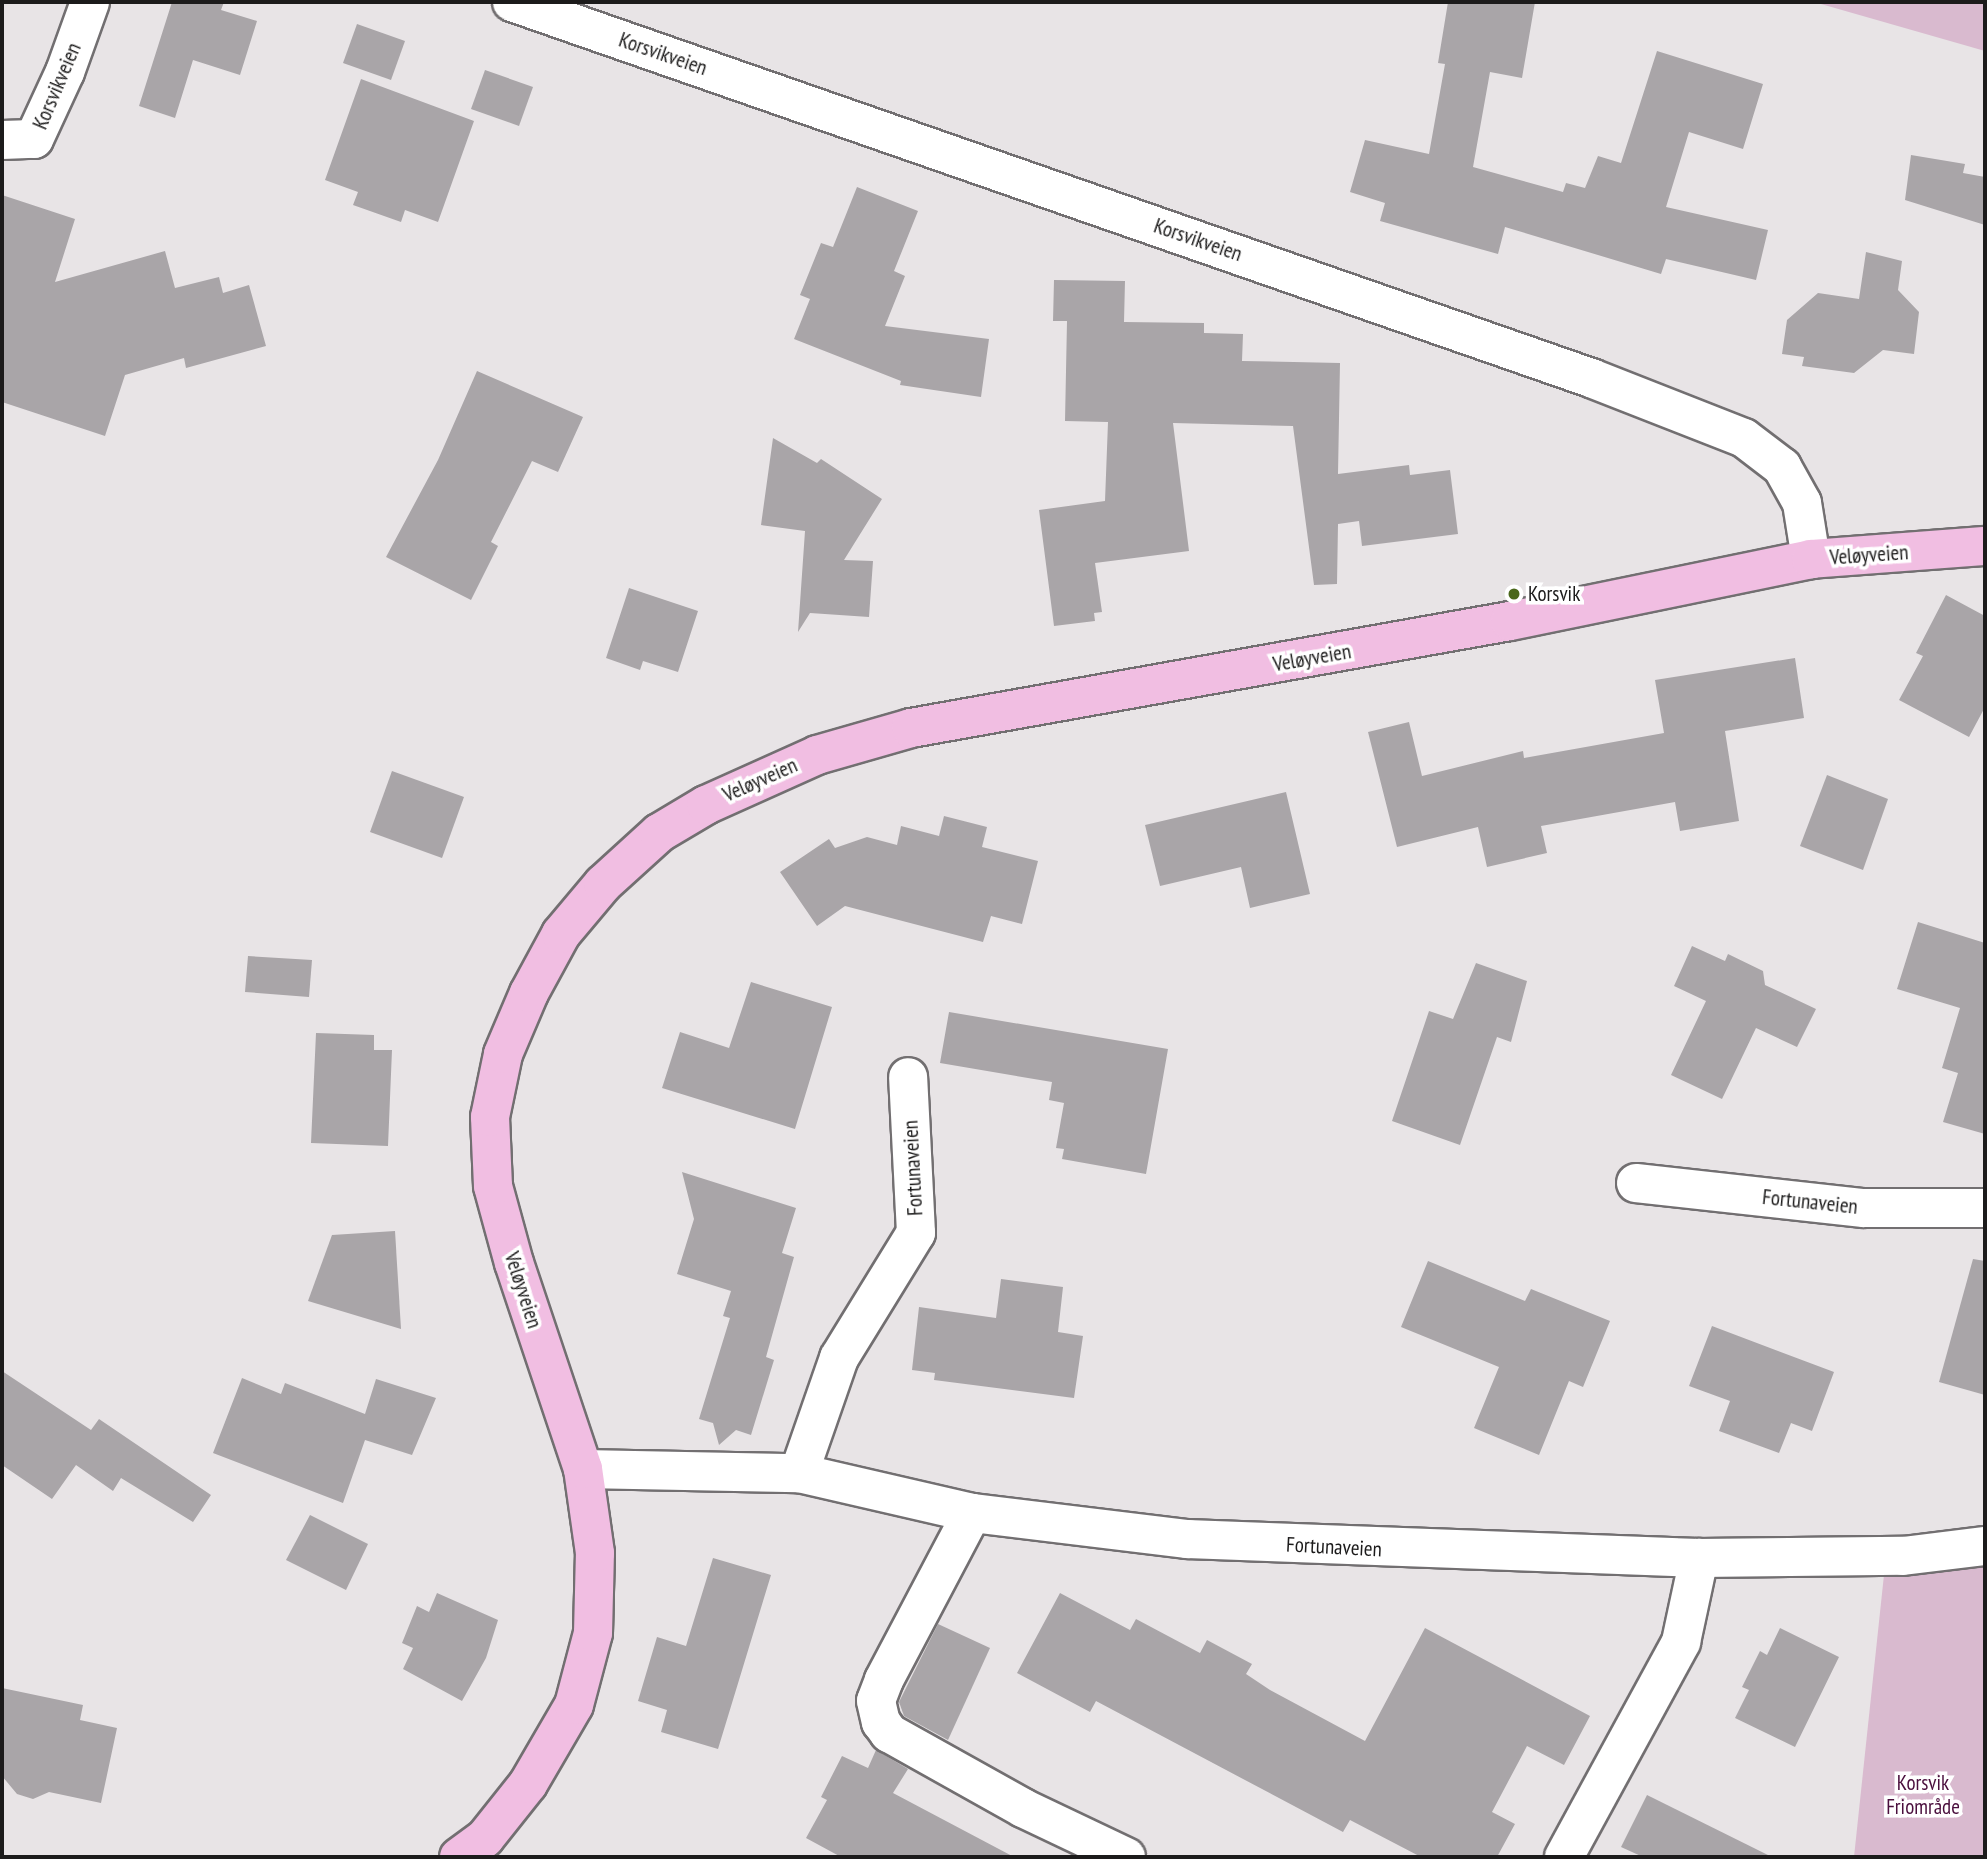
<!DOCTYPE html>
<html>
<head>
<meta charset="utf-8">
<style>
	body { margin:0 }
	#map { position:relative; width:1987px; height:1859px; overflow:hidden; background:#e8e4e6; font-family:"PT Sans Narrow",sans-serif }
	div>[style] { position:absolute }
	.green>* { inset:0; background:#d9bacf }
	.building>* { inset:0; background:#a9a5a8 }
	.roads { filter:drop-shadow(2px 0 #726f71) drop-shadow(-2px 0 #726f71) drop-shadow(0 2px #726f71) drop-shadow(0 -2px #726f71) }
	.minor>* { height:38px; margin:-19px; padding:0 19px; transform-origin:19px; border-radius:19px; background:#fff }
	.major>* { height:38px; margin:-19px; padding:0 19px; transform-origin:19px; border-radius:19px; background:#f1bee2 }
	.dots>* { width:19px; height:19px; translate:-50% -50%; box-sizing:border-box; border:4px solid #fff; border-radius:50% }
	span { translate:-50% -50%; white-space:nowrap; text-align:center; line-height:1.15; -webkit-text-stroke:7px #fff; paint-order:stroke }
	.street-label { font-size:21px; color:#1c1b1b }
	.poi-label { font-size:21px; color:#1c1b1b }
	.left { translate:0 -50%; text-align:left }
	.park-label { font-size:21px; color:#4a0f3d }
	.frame { position:absolute; inset:0; border:4px solid #1c1b1b; pointer-events:none }
</style>
</head>
<body>
<div id="map">
	<div class="green">
		<div style="clip-path:polygon(1814px 2px,1985px 2px,1985px 51px)"></div>
		<div style="clip-path:polygon(1985px 1543px,1985px 1857px,1854px 1857px,1886px 1556px)"></div>
	</div>
	<div class="building">
		<div style="clip-path:polygon(172px 2px,224px 2px,221px 10px,257px 21px,240px 75px,193px 60px,175px 118px,139px 106px)"></div>
		<div style="clip-path:polygon(1448px 2px,1535px 2px,1522px 78px,1490px 72px,1473px 167px,1563px 192px,1566px 183px,1585px 188px,1598px 156px,1621px 163px,1657px 51px,1763px 84px,1743px 149px,1689px 132px,1666px 207px,1768px 230px,1756px 280px,1666px 259px,1661px 274px,1505px 227px,1498px 254px,1380px 221px,1385px 203px,1350px 192px,1365px 140px,1429px 154px,1445px 64px,1438px 63px)"></div>
		<div style="clip-path:polygon(357px 24px,405px 41px,391px 80px,343px 63px)"></div>
		<div style="clip-path:polygon(485px 70px,533px 87px,519px 126px,471px 109px)"></div>
		<div style="clip-path:polygon(361px 79px,474px 121px,438px 222px,405px 210px,401px 222px,353px 205px,358px 192px,325px 180px)"></div>
		<div style="clip-path:polygon(1911px 155px,1965px 164px,1963px 173px,1985px 177px,1985px 225px,1905px 200px)"></div>
		<div style="clip-path:polygon(857px 187px,918px 211px,894px 271px,905px 276px,885px 326px,989px 339px,981px 397px,900px 385px,901px 381px,794px 339px,810px 299px,800px 295px,821px 243px,833px 247px)"></div>
		<div style="clip-path:polygon(2px 195px,75px 219px,55px 282px,165px 251px,175px 288px,219px 277px,223px 293px,249px 285px,266px 346px,186px 368px,184px 358px,125px 375px,105px 436px,2px 402px)"></div>
		<div style="clip-path:polygon(1866px 252px,1902px 261px,1898px 290px,1919px 312px,1914px 354px,1883px 350px,1854px 373px,1802px 366px,1804px 357px,1782px 354px,1787px 320px,1818px 293px,1859px 299px)"></div>
		<div style="clip-path:polygon(1054px 280px,1125px 281px,1124px 322px,1204px 323px,1204px 333px,1243px 334px,1242px 361px,1340px 363px,1338px 474px,1409px 465px,1410px 475px,1450px 470px,1458px 534px,1362px 546px,1359px 521px,1338px 524px,1337px 584px,1314px 585px,1293px 426px,1173px 423px,1189px 551px,1095px 563px,1102px 612px,1094px 613px,1095px 621px,1054px 626px,1039px 510px,1105px 501px,1108px 422px,1065px 421px,1067px 321px,1053px 321px)"></div>
		<div style="clip-path:polygon(477px 371px,583px 417px,558px 472px,532px 461px,491px 542px,498px 546px,471px 600px,386px 557px,438px 460px)"></div>
		<div style="clip-path:polygon(773px 438px,817px 463px,821px 459px,882px 499px,844px 560px,873px 561px,869px 617px,810px 613px,798px 632px,805px 531px,761px 525px)"></div>
		<div style="clip-path:polygon(629px 588px,698px 611px,678px 672px,643px 661px,640px 670px,606px 658px)"></div>
		<div style="clip-path:polygon(1946px 595px,1985px 616px,1985px 707px,1969px 737px,1899px 700px,1923px 656px,1916px 653px)"></div>
		<div style="clip-path:polygon(1795px 658px,1804px 718px,1725px 731px,1739px 821px,1680px 831px,1675px 802px,1541px 826px,1547px 853px,1487px 867px,1478px 827px,1397px 847px,1368px 732px,1409px 722px,1422px 776px,1523px 751px,1524px 758px,1664px 733px,1655px 680px)"></div>
		<div style="clip-path:polygon(392px 771px,464px 797px,442px 858px,370px 832px)"></div>
		<div style="clip-path:polygon(1827px 775px,1888px 799px,1863px 870px,1800px 846px)"></div>
		<div style="clip-path:polygon(1286px 792px,1310px 894px,1250px 908px,1241px 867px,1160px 886px,1145px 825px)"></div>
		<div style="clip-path:polygon(944px 816px,987px 827px,982px 847px,1038px 861px,1022px 924px,991px 916px,983px 942px,845px 906px,817px 926px,780px 872px,829px 839px,835px 848px,867px 837px,897px 845px,901px 826px,939px 836px)"></div>
		<div style="clip-path:polygon(1918px 922px,1985px 943px,1985px 1134px,1943px 1122px,1958px 1073px,1942px 1068px,1960px 1008px,1897px 989px)"></div>
		<div style="clip-path:polygon(1692px 946px,1725px 961px,1728px 954px,1763px 971px,1765px 985px,1816px 1009px,1797px 1047px,1756px 1028px,1722px 1099px,1671px 1075px,1706px 1001px,1674px 986px)"></div>
		<div style="clip-path:polygon(248px 956px,312px 960px,309px 997px,245px 992px)"></div>
		<div style="clip-path:polygon(1476px 963px,1527px 981px,1511px 1042px,1497px 1037px,1460px 1145px,1392px 1121px,1429px 1011px,1453px 1019px)"></div>
		<div style="clip-path:polygon(751px 982px,832px 1007px,795px 1129px,662px 1088px,680px 1032px,729px 1048px)"></div>
		<div style="clip-path:polygon(949px 1012px,1168px 1049px,1146px 1174px,1062px 1159px,1064px 1149px,1056px 1148px,1064px 1103px,1049px 1100px,1052px 1082px,940px 1063px)"></div>
		<div style="clip-path:polygon(316px 1033px,374px 1035px,374px 1050px,392px 1050px,388px 1146px,311px 1143px)"></div>
		<div style="clip-path:polygon(682px 1172px,796px 1208px,782px 1253px,794px 1257px,766px 1357px,774px 1360px,751px 1435px,736px 1430px,719px 1445px,713px 1423px,699px 1419px,730px 1318px,723px 1316px,731px 1291px,677px 1274px,694px 1219px)"></div>
		<div style="clip-path:polygon(395px 1231px,401px 1329px,308px 1301px,332px 1235px)"></div>
		<div style="clip-path:polygon(1973px 1259px,1985px 1261px,1985px 1395px,1939px 1382px)"></div>
		<div style="clip-path:polygon(1428px 1261px,1525px 1301px,1531px 1289px,1610px 1321px,1583px 1387px,1569px 1381px,1539px 1455px,1474px 1428px,1499px 1367px,1401px 1327px)"></div>
		<div style="clip-path:polygon(1001px 1279px,1063px 1287px,1058px 1332px,1083px 1336px,1074px 1398px,934px 1380px,935px 1373px,912px 1370px,919px 1307px,996px 1318px)"></div>
		<div style="clip-path:polygon(1712px 1326px,1834px 1372px,1812px 1431px,1791px 1423px,1779px 1453px,1719px 1431px,1730px 1401px,1689px 1386px)"></div>
		<div style="clip-path:polygon(2px 1371px,91px 1430px,99px 1419px,211px 1495px,193px 1522px,121px 1478px,113px 1491px,76px 1465px,52px 1499px,2px 1465px)"></div>
		<div style="clip-path:polygon(242px 1378px,281px 1394px,285px 1383px,365px 1414px,376px 1379px,436px 1398px,412px 1455px,365px 1440px,343px 1503px,213px 1453px)"></div>
		<div style="clip-path:polygon(310px 1515px,368px 1544px,346px 1590px,286px 1560px)"></div>
		<div style="clip-path:polygon(713px 1558px,771px 1575px,718px 1749px,661px 1732px,667px 1710px,638px 1701px,657px 1637px,686px 1646px)"></div>
		<div style="clip-path:polygon(437px 1593px,498px 1620px,486px 1658px,462px 1701px,403px 1669px,413px 1648px,402px 1643px,417px 1606px,429px 1612px)"></div>
		<div style="clip-path:polygon(1060px 1593px,1130px 1630px,1136px 1619px,1200px 1653px,1207px 1640px,1252px 1664px,1246px 1674px,1270px 1690px,1365px 1741px,1425px 1628px,1590px 1716px,1564px 1765px,1527px 1746px,1492px 1812px,1515px 1824px,1497px 1857px,1421px 1857px,1350px 1820px,1343px 1832px,1096px 1701px,1090px 1712px,1017px 1673px)"></div>
		<div style="clip-path:polygon(938px 1624px,990px 1648px,948px 1740px,904px 1716px,899px 1702px)"></div>
		<div style="clip-path:polygon(1780px 1628px,1839px 1657px,1795px 1747px,1735px 1718px,1749px 1690px,1742px 1687px,1760px 1651px,1767px 1655px)"></div>
		<div style="clip-path:polygon(2px 1688px,83px 1705px,80px 1720px,117px 1728px,101px 1803px,49px 1792px,33px 1799px,17px 1794px,2px 1776px)"></div>
		<div style="clip-path:polygon(876px 1750px,908px 1769px,893px 1793px,1014px 1857px,841px 1857px,806px 1838px,827px 1800px,821px 1797px,842px 1756px,868px 1768px)"></div>
		<div style="clip-path:polygon(1647px 1795px,1772px 1857px,1643px 1857px,1621px 1847px)"></div>
	</div>
	<div class="roads">
		<div class="minor">
			<div style="left:512px;top:2px;width:1143px;rotate:19.21deg"></div>
			<div style="left:1591px;top:378px;width:164px;rotate:21.4deg"></div>
			<div style="left:1744px;top:438px;width:48px;rotate:37.3deg"></div>
			<div style="left:1782px;top:467px;width:41px;rotate:60.9deg"></div>
			<div style="left:1802px;top:503px;width:57px;rotate:80.9deg"></div>
			<div style="left:2px;top:140px;width:32px;rotate:-2deg"></div>
			<div style="left:34px;top:139px;width:74px;rotate:-65.2deg"></div>
			<div style="left:65px;top:72px;width:74px;rotate:-70.3deg"></div>
			<div style="left:1636px;top:1183px;width:229px;rotate:6.3deg"></div>
			<div style="left:1864px;top:1208px;width:121px"></div>
			<div style="left:583px;top:1469px;width:216px;rotate:1.1deg"></div>
			<div style="left:799px;top:1473px;width:178px;rotate:13deg"></div>
			<div style="left:972px;top:1513px;width:217px;rotate:6.9deg"></div>
			<div style="left:1187px;top:1539px;width:512px;rotate:2.13deg"></div>
			<div style="left:1699px;top:1558px;width:204px;rotate:-0.6deg"></div>
			<div style="left:1903px;top:1556px;width:83px;rotate:-7deg"></div>
			<div style="left:799px;top:1473px;width:122px;rotate:-70.8deg"></div>
			<div style="left:839px;top:1358px;width:147px;rotate:-58.4deg"></div>
			<div style="left:916px;top:1233px;width:156px;rotate:-92.9deg"></div>
			<div style="left:972px;top:1513px;width:189px;rotate:117.8deg"></div>
			<div style="left:884px;top:1680px;width:22px;rotate:111deg"></div>
			<div style="left:876px;top:1701px;width:22px;rotate:77deg"></div>
			<div style="left:881px;top:1722px;width:14px;rotate:54deg"></div>
			<div style="left:889px;top:1733px;width:154px;rotate:29.2deg"></div>
			<div style="left:1023px;top:1808px;width:114px;rotate:25.4deg"></div>
			<div style="left:1564px;top:1857px;width:245px;rotate:-61.4deg"></div>
			<div style="left:1681px;top:1642px;width:86px;rotate:-77.9deg"></div>
		</div>
		<div class="major">
			<div style="left:459px;top:1857px;width:32px;rotate:-36deg"></div>
			<div style="left:485px;top:1838px;width:69px;rotate:-51.5deg"></div>
			<div style="left:528px;top:1784px;width:91px;rotate:-59.8deg"></div>
			<div style="left:574px;top:1705px;width:74px;rotate:-75.2deg"></div>
			<div style="left:593px;top:1633px;width:80px;rotate:-88.6deg"></div>
			<div style="left:595px;top:1553px;width:85px;rotate:-98.1deg"></div>
			<div style="left:583px;top:1469px;width:217px;rotate:-108.5deg"></div>
			<div style="left:514px;top:1263px;width:80px;rotate:-105.3deg"></div>
			<div style="left:493px;top:1186px;width:69px;rotate:-92.5deg"></div>
			<div style="left:490px;top:1117px;width:64px;rotate:-78.3deg"></div>
			<div style="left:503px;top:1054px;width:66px;rotate:-66.9deg"></div>
			<div style="left:529px;top:993px;width:67px;rotate:-61.5deg"></div>
			<div style="left:561px;top:934px;width:65px;rotate:-50deg"></div>
			<div style="left:603px;top:884px;width:76px;rotate:-42.3deg"></div>
			<div style="left:659px;top:833px;width:55px;rotate:-30.8deg"></div>
			<div style="left:706px;top:805px;width:122px;rotate:-24.2deg"></div>
			<div style="left:817px;top:755px;width:98px;rotate:-16deg"></div>
			<div style="left:911px;top:728px;width:608px;rotate:-10.13deg"></div>
			<div style="left:1510px;top:621px;width:307px;rotate:-11.6deg"></div>
			<div style="left:1811px;top:559px;width:174px;rotate:-4.3deg"></div>
		</div>
	</div>
	<div class="dots">
		<div style="left:1514px;top:594px;background:#4a671a"></div>
	</div>
	<div class="street-label">
		<span style="left:663px;top:54px;rotate:19deg">Korsvikveien</span>
		<span style="left:57px;top:86px;rotate:-67deg">Korsvikveien</span>
		<span style="left:1198px;top:240px;rotate:19deg">Korsvikveien</span>
		<span style="left:1869px;top:555px;rotate:-4deg">Veløyveien</span>
		<span style="left:1312px;top:658px;rotate:-10deg">Veløyveien</span>
		<span style="left:760px;top:780px;rotate:-24deg">Veløyveien</span>
		<span style="left:913px;top:1168px;rotate:-93deg">Fortunaveien</span>
		<span style="left:1810px;top:1202px;rotate:6deg">Fortunaveien</span>
		<span style="left:523px;top:1290px;rotate:72deg">Veløyveien</span>
		<span style="left:1334px;top:1547px;rotate:3deg">Fortunaveien</span>
	</div>
	<div class="poi-label">
		<span class="left" style="left:1528px;top:594px">Korsvik</span>
	</div>
	<div class="park-label">
		<span style="left:1923px;top:1795px">Korsvik<br>Friområde</span>
	</div>
	<div class="frame"></div>
</div>
</body>
</html>
